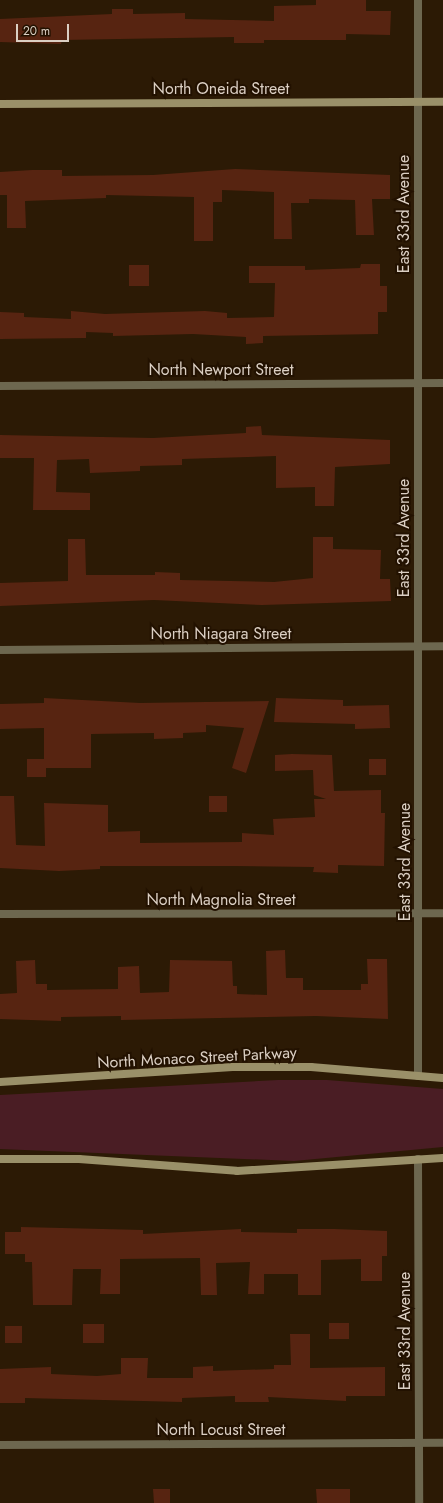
<!DOCTYPE html>
<html>
<head>
<meta charset="utf-8">
<style>
	body { margin:0 }
	#map { position:relative; width:443px; height:1503px; overflow:hidden; background:#2c1a05; font-family:Jost,sans-serif }
	div>[style] { position:absolute }
	.green>* { inset:0; background:#4a1d24 }
	.building>* { inset:0; background:#572411 }
	.street>* { height:8px; margin:-4px; padding:0 4px; transform-origin:4px; border-radius:4px; background:#6d674f }
	.secondary>* { height:8px; margin:-4px; padding:0 4px; transform-origin:4px; border-radius:4px; background:#9a9069 }
	span { translate:-50% -50%; white-space:nowrap; text-align:center; line-height:1.15; -webkit-text-stroke:4px #210; paint-order:stroke }
	.street-label { font-size:16px; color:#dbcfc3 }
	.scale { position:absolute; left:16px; top:24px; width:53px; height:18px; box-sizing:border-box; border:2px solid #dbcfc3; border-top:0; padding-left:5px; font-size:12px; line-height:14px; white-space:nowrap; color:#dbcfc3; -webkit-text-stroke:3px #210; paint-order:stroke }
</style>
</head>
<body>
<div id="map">
	<div class="green">
		<div style="clip-path:polygon(278px 1080px,327px 1080px,443px 1089px,443px 1147px,294px 1161px,0 1149px,0 1095px)"></div>
	</div>
	<div class="building">
		<div style="clip-path:polygon(316px 0,366px 0,366px 11px,391px 11px,390px 35px,346px 34px,346px 40px,264px 40px,264px 43px,234px 43px,234px 37px,62px 40px,61px 44px,0 42px,0 19px,112px 14px,112px 9px,133px 9px,133px 14px,185px 13px,185px 19px,274px 21px,274px 6px,316px 5px)"></div>
		<div style="clip-path:polygon(235px 169px,390px 175px,390px 199px,372px 199px,374px 235px,356px 235px,355px 200px,309px 199px,309px 203px,291px 203px,292px 239px,274px 239px,274px 192px,222px 190px,222px 202px,213px 202px,213px 241px,194px 241px,194px 197px,106px 195px,106px 198px,25px 201px,26px 228px,7px 228px,7px 195px,0 195px,0 172px,32px 170px,62px 170px,62px 176px,153px 175px)"></div>
		<div style="clip-path:polygon(361px 264px,380px 264px,380px 286px,387px 286px,387px 312px,378px 312px,378px 334px,263px 336px,263px 343px,246px 344px,246px 337px,193px 334px,113px 336px,113px 333px,86px 332px,86px 338px,0 339px,0 312px,24px 313px,24px 317px,71px 319px,71px 311px,105px 314px,205px 311px,227px 313px,227px 318px,274px 317px,275px 283px,249px 283px,249px 266px,305px 266px,305px 270px,360px 268px)"></div>
		<div style="clip-path:polygon(129px 265px,149px 265px,149px 286px,129px 286px)"></div>
		<div style="clip-path:polygon(261px 426px,262px 435px,390px 440px,390px 464px,335px 467px,334px 506px,315px 506px,315px 487px,276px 488px,276px 456px,182px 459px,182px 465px,140px 466px,140px 471px,90px 473px,89px 459px,57px 460px,56px 492px,90px 493px,90px 510px,33px 510px,34px 458px,0 458px,0 435px,153px 438px,246px 433px,246px 427px)"></div>
		<div style="clip-path:polygon(313px 537px,333px 537px,333px 549px,381px 550px,380px 579px,390px 579px,391px 601px,262px 605px,154px 600px,0 606px,0 583px,68px 581px,68px 539px,85px 539px,86px 575px,155px 575px,155px 572px,180px 573px,180px 580px,274px 582px,313px 578px)"></div>
		<div style="clip-path:polygon(44px 698px,140px 703px,269px 701px,246px 773px,232px 768px,244px 728px,206px 725px,206px 732px,183px 733px,183px 738px,154px 739px,154px 733px,91px 734px,91px 768px,46px 768px,46px 777px,27px 777px,27px 759px,44px 759px,44px 728px,0 729px,0 704px,44px 703px)"></div>
		<div style="clip-path:polygon(276px 698px,343px 700px,343px 706px,389px 705px,390px 728px,355px 729px,355px 724px,274px 722px)"></div>
		<div style="clip-path:polygon(292px 754px,332px 755px,334px 791px,381px 790px,381px 813px,385px 813px,384px 866px,338px 865px,338px 873px,313px 872px,314px 867px,234px 866px,100px 866px,100px 869px,59px 871px,0 868px,0 796px,14px 796px,16px 845px,45px 846px,44px 803px,108px 805px,108px 832px,140px 831px,140px 843px,242px 842px,242px 833px,274px 835px,273px 819px,315px 817px,314px 799px,326px 799px,314px 795px,313px 770px,275px 771px,275px 755px)"></div>
		<div style="clip-path:polygon(369px 759px,386px 759px,386px 775px,369px 775px)"></div>
		<div style="clip-path:polygon(209px 796px,227px 796px,227px 812px,209px 812px)"></div>
		<div style="clip-path:polygon(285px 950px,286px 978px,303px 978px,303px 990px,361px 990px,361px 984px,368px 984px,367px 959px,387px 959px,388px 1019px,316px 1016px,121px 1020px,121px 1016px,61px 1017px,61px 1021px,0 1019px,0 994px,17px 993px,16px 961px,35px 960px,36px 984px,47px 984px,47px 990px,118px 989px,118px 967px,139px 966px,140px 993px,169px 992px,170px 960px,232px 961px,233px 986px,237px 986px,237px 994px,267px 995px,266px 951px)"></div>
		<div style="clip-path:polygon(21px 1227px,143px 1230px,143px 1234px,241px 1229px,241px 1232px,297px 1233px,297px 1229px,334px 1229px,387px 1231px,387px 1256px,382px 1256px,382px 1281px,361px 1281px,361px 1259px,321px 1260px,321px 1295px,298px 1295px,298px 1274px,264px 1274px,264px 1294px,248px 1294px,250px 1262px,216px 1263px,217px 1295px,201px 1295px,200px 1258px,120px 1259px,120px 1294px,100px 1294px,101px 1269px,73px 1269px,72px 1305px,33px 1305px,32px 1262px,25px 1262px,25px 1254px,5px 1254px,5px 1232px,21px 1232px)"></div>
		<div style="clip-path:polygon(329px 1323px,349px 1323px,349px 1339px,329px 1339px)"></div>
		<div style="clip-path:polygon(83px 1324px,104px 1324px,104px 1343px,83px 1343px)"></div>
		<div style="clip-path:polygon(5px 1326px,22px 1326px,22px 1343px,5px 1343px)"></div>
		<div style="clip-path:polygon(290px 1334px,310px 1334px,310px 1368px,385px 1367px,385px 1396px,346px 1396px,346px 1401px,268px 1397px,269px 1402px,235px 1402px,235px 1396px,182px 1398px,182px 1402px,25px 1398px,25px 1403px,0 1403px,0 1369px,51px 1367px,51px 1374px,97px 1376px,121px 1374px,121px 1358px,148px 1358px,147px 1378px,193px 1378px,193px 1367px,213px 1366px,213px 1371px,274px 1369px,274px 1365px,291px 1365px)"></div>
		<div style="clip-path:polygon(153px 1489px,170px 1489px,170px 1503px,154px 1503px)"></div>
		<div style="clip-path:polygon(316px 1489px,350px 1489px,350px 1503px,317px 1503px)"></div>
	</div>
	<div class="street">
		<div style="left:418px;top:0;width:1076px;rotate:90deg"></div>
		<div style="left:0;top:386px;width:443px;rotate:-0.4deg"></div>
		<div style="left:0;top:650px;width:443px;rotate:-0.5deg"></div>
		<div style="left:0;top:914px;width:443px;rotate:-0.1deg"></div>
		<div style="left:418px;top:1159px;width:344px;rotate:89.8deg"></div>
		<div style="left:0;top:1445px;width:443px;rotate:-0.3deg"></div>
	</div>
	<div class="secondary">
		<div style="left:0;top:104px;width:443px;rotate:-0.3deg"></div>
		<div style="left:0;top:1082px;width:233px;rotate:-3.7deg"></div>
		<div style="left:233px;top:1067px;width:78px"></div>
		<div style="left:311px;top:1067px;width:132px;rotate:4.8deg"></div>
		<div style="left:0;top:1159px;width:79px"></div>
		<div style="left:79px;top:1159px;width:158px;rotate:4.3deg"></div>
		<div style="left:237px;top:1171px;width:206px;rotate:-3.6deg"></div>
	</div>
	<div class="street-label">
		<span style="left:221px;top:89px">North Oneida Street</span>
		<span style="left:404px;top:214px;rotate:-90deg">East 33rd Avenue</span>
		<span style="left:221px;top:370px">North Newport Street</span>
		<span style="left:404px;top:538px;rotate:-90deg">East 33rd Avenue</span>
		<span style="left:221px;top:634px">North Niagara Street</span>
		<span style="left:405px;top:862px;rotate:-90deg">East 33rd Avenue</span>
		<span style="left:221px;top:900px">North Magnolia Street</span>
		<span style="left:197px;top:1058px;rotate:-3deg">North Monaco Street Parkway</span>
		<span style="left:405px;top:1331px;rotate:-90deg">East 33rd Avenue</span>
		<span style="left:221px;top:1430px">North Locust Street</span>
	</div>
	<div class="scale">20 m</div>
</div>
</body>
</html>
